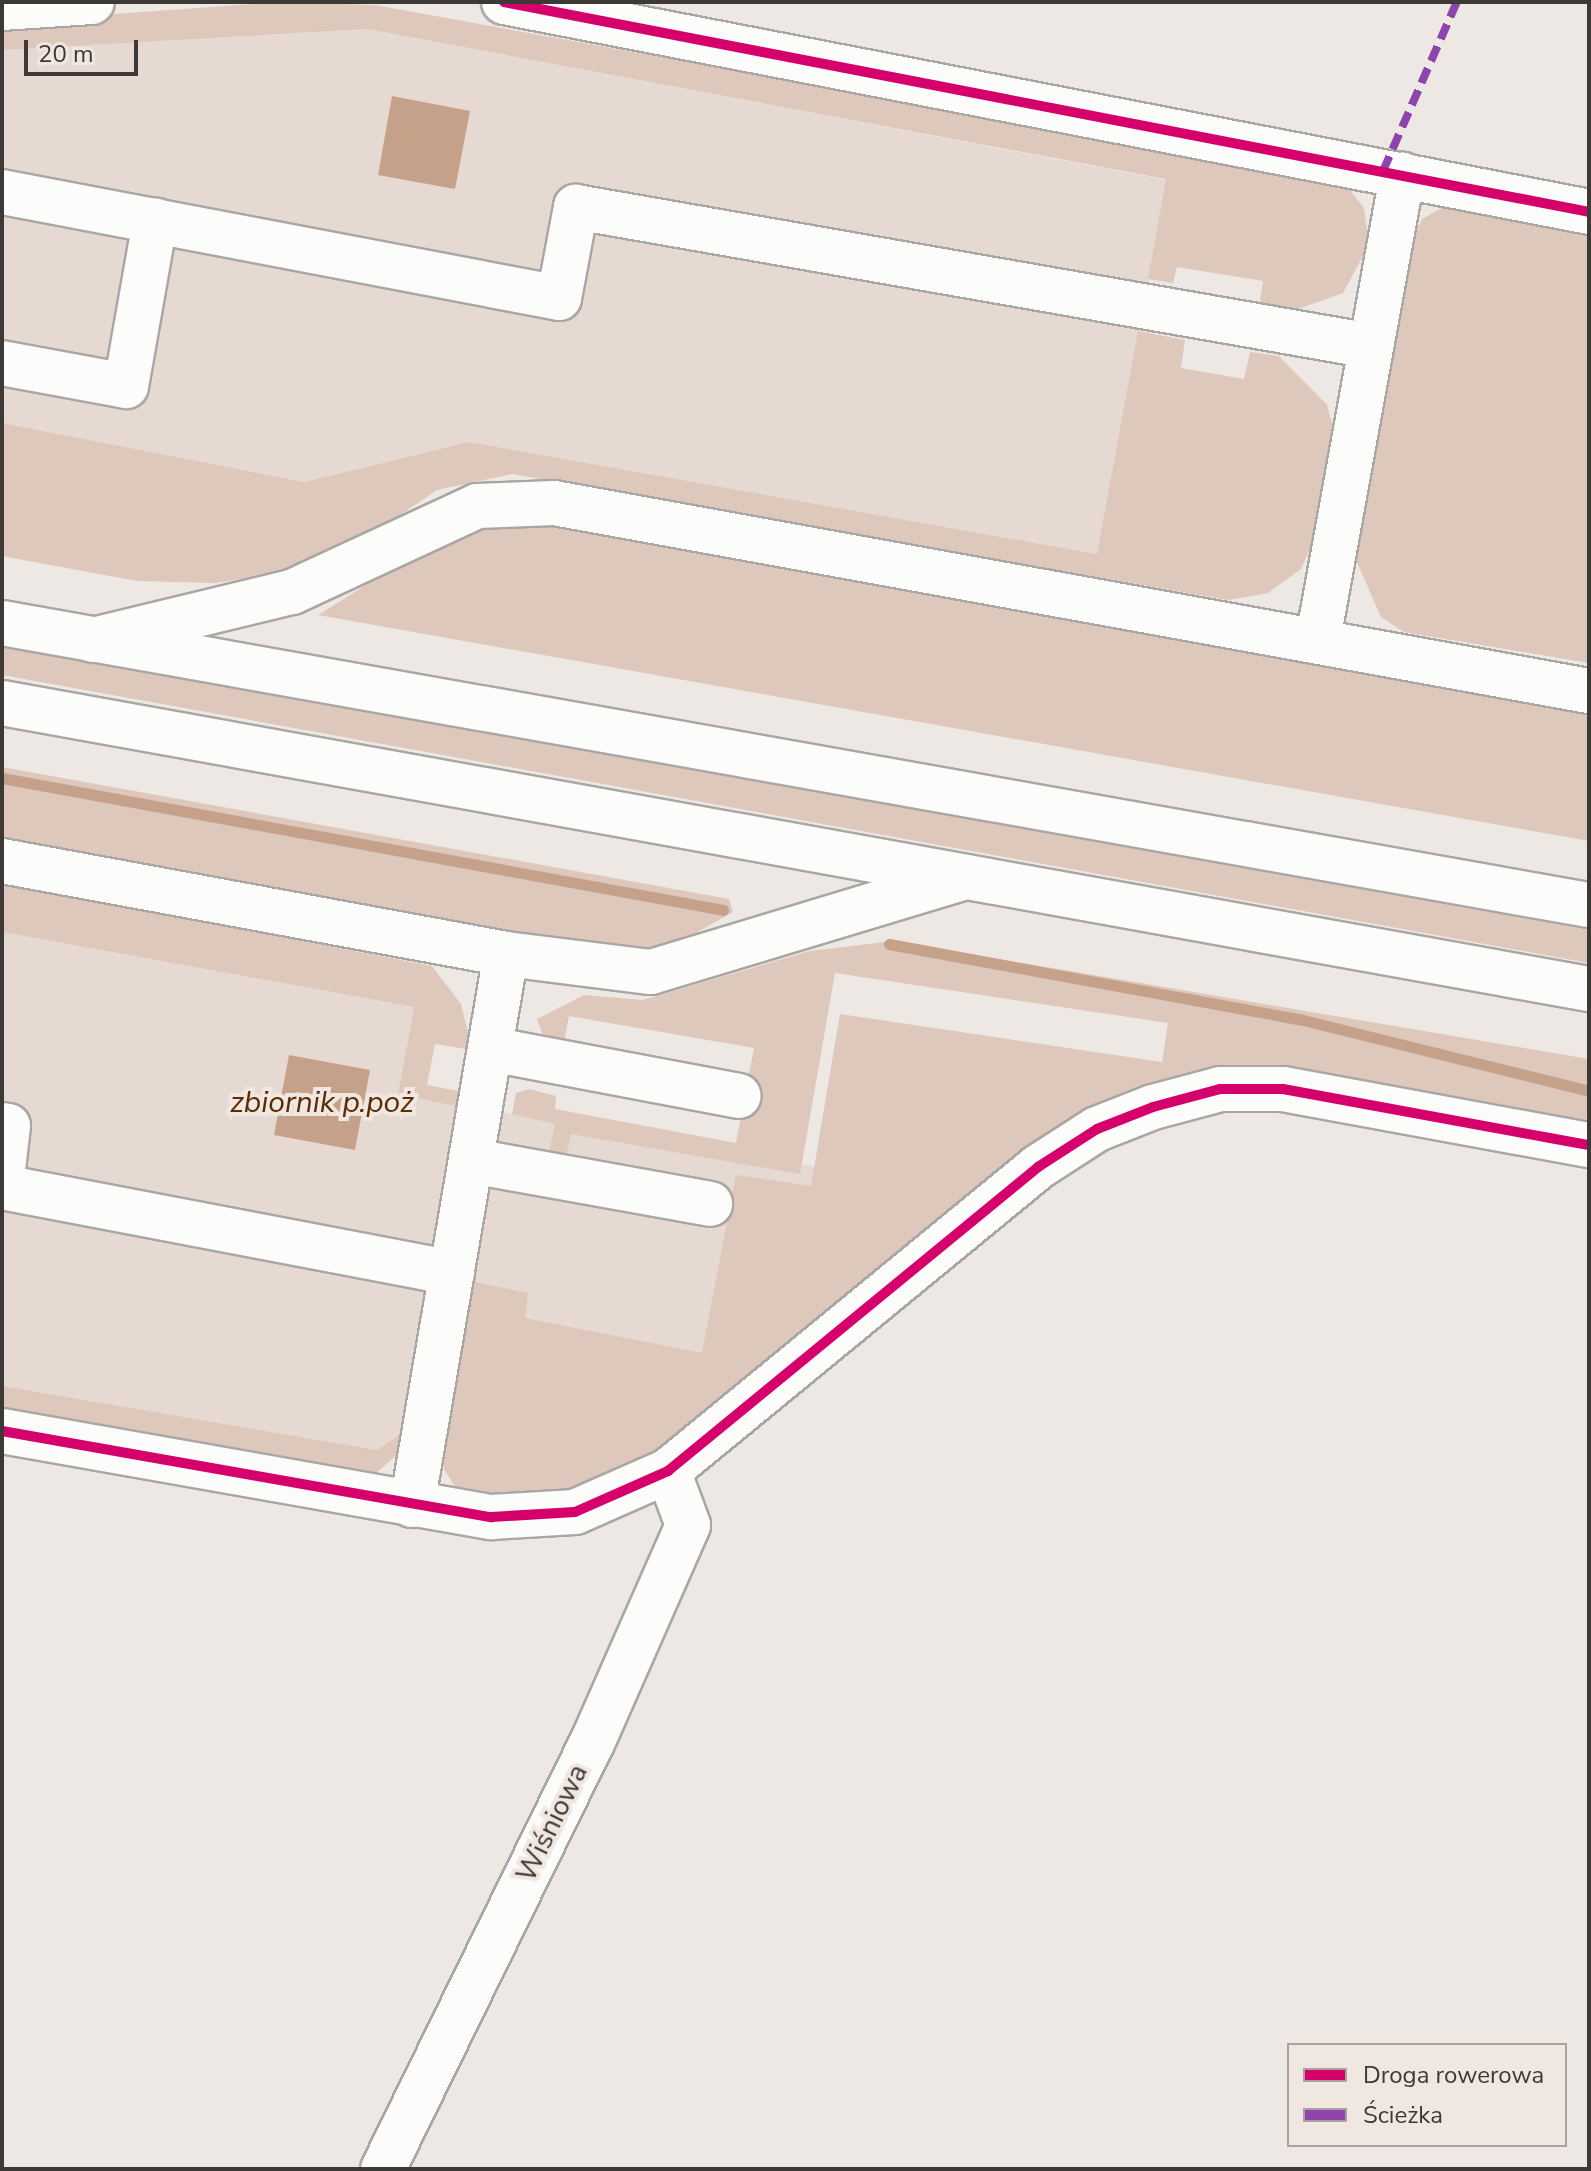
<!DOCTYPE html>
<html>
<head>
<meta charset="utf-8">
<style>
	body { margin:0 }
	#map { position:relative; width:1591px; height:2171px; overflow:hidden; background:#eee8e4; font-family:"Nunito Sans",sans-serif }
	div>[style] { position:absolute }
	.built>* { inset:0; background:#e5d9d2 }
	.green>* { inset:0; background:#dec8bb }
	.water>* { inset:0; background:#c5a18a }
	.stream>* { height:11px; margin:-5.5px; padding:0 5.5px; transform-origin:5.5px; border-radius:5.5px; background:#c5a18a }
	.roads { filter:drop-shadow(2px 0 #aaa6a4) drop-shadow(-2px 0 #aaa6a4) drop-shadow(0 2px #aaa6a4) drop-shadow(0 -2px #aaa6a4) }
	.minor>* { height:44px; margin:-22px; padding:0 22px; transform-origin:22px; border-radius:22px; background:#fcfcfb }
	.highway>* { height:44px; margin:-22px; padding:0 22px; transform-origin:22px; border-radius:22px; background:#fcfcfb }
	.quiet>* { height:8px; margin-top:-4px; transform-origin:0; background:repeating-linear-gradient(90deg,#8e44ad 0 16px,transparent 0 24px) }
	.cycleway>* { height:10px; margin:-5px; padding:0 5px; transform-origin:5px; border-radius:5px; background:#d6006c }
	span { translate:-50% -50%; white-space:nowrap; text-align:center; line-height:1.15; -webkit-text-stroke:8px #f1e7e1; paint-order:stroke }
	.street-label { font-size:28px; color:#3d3937 }
	.water-label { font-size:30px; color:#5c2c06; font-style:italic }
	.frame { position:absolute; inset:0; border:4px solid #3d3937; pointer-events:none }
	.legend { position:absolute; left:1287px; top:2043px; width:280px; height:104px; box-sizing:border-box; background:#f1e7e1; border:2px solid #a9a19d; margin:0; padding:10px 14px; list-style:none; font-size:24px; color:#3d3937 }
	.legend li { display:flex; align-items:center; gap:16px; height:40px }
	.legend b { width:40px; border:2px solid #a9a19d }
	.scale { position:absolute; left:24px; top:40px; width:114px; height:36px; box-sizing:border-box; border:4px solid #3d3937; border-top:0; padding-left:10px; font-size:24px; line-height:28px; white-space:nowrap; color:#3d3937; -webkit-text-stroke:6px #f1e7e1; paint-order:stroke }
</style>
</head>
<body>
<div id="map">
	<div class="built">
		<div style="clip-path:polygon(367px 29px,1167px 180px,1098px 554px,469px 442px,304px 482px,2px 423px,2px 50px)"></div>
		<div style="clip-path:polygon(2px 932px,414px 1007px,398px 1094px,836px 1170px,732px 1368px,441px 1442px,402px 1433px,377px 1450px,2px 1386px)"></div>
	</div>
	<div class="green">
		<div style="clip-path:polygon(282px 2px,375px 5px,1343px 181px,1364px 208px,1369px 245px,1343px 293px,1281px 315px,1259px 310px,1263px 281px,1177px 267px,1173px 283px,1148px 279px,1166px 179px,367px 29px,2px 50px,2px 22px)"></div>
		<div style="clip-path:polygon(1454px 201px,1589px 228px,1589px 663px,1404px 632px,1381px 617px,1355px 558px,1407px 252px,1422px 219px)"></div>
		<div style="clip-path:polygon(1138px 331px,1185px 340px,1181px 368px,1244px 379px,1250px 352px,1279px 356px,1327px 405px,1334px 431px,1316px 535px,1301px 569px,1268px 593px,1228px 600px,512px 474px,437px 490px,375px 532px,269px 575px,214px 583px,137px 581px,2px 556px,2px 423px,304px 482px,469px 442px,1097px 554px)"></div>
		<div style="clip-path:polygon(522px 517px,1589px 708px,1589px 841px,318px 615px,438px 540px)"></div>
		<div style="clip-path:polygon(2px 646px,1589px 930px,1589px 963px,2px 675px)"></div>
		<div style="clip-path:polygon(2px 767px,729px 899px,733px 912px,669px 948px,616px 952px,8px 838px,2px 836px)"></div>
		<div style="clip-path:polygon(2px 883px,432px 966px,461px 1004px,472px 1050px,435px 1044px,427px 1085px,463px 1092px,460px 1107px,398px 1094px,414px 1007px,2px 932px)"></div>
		<div style="clip-path:polygon(893px 941px,1589px 1059px,1589px 1129px,1165px 1083px,650px 1459px,551px 1499px,477px 1502px,457px 1490px,444px 1469px,441px 1442px,470px 1281px,528px 1293px,525px 1318px,702px 1353px,736px 1175px,811px 1186px,840px 1014px,1162px 1062px,1168px 1023px,835px 973px,800px 1174px,571px 1134px,565px 1162px,548px 1157px,555px 1124px,512px 1114px,516px 1093px,529px 1089px,556px 1096px,555px 1109px,736px 1143px,754px 1048px,569px 1016px,563px 1048px,546px 1043px,537px 1019px,584px 995px,643px 1000px,810px 951px)"></div>
		<div style="clip-path:polygon(2px 1386px,377px 1450px,402px 1433px,398px 1454px,370px 1478px,2px 1418px)"></div>
	</div>
	<div class="water">
		<div style="clip-path:polygon(392px 96px,470px 111px,455px 189px,378px 175px)"></div>
		<div style="clip-path:polygon(289px 1055px,370px 1070px,355px 1150px,274px 1135px)"></div>
	</div>
	<div class="stream">
		<div style="left:2px;top:778px;width:733px;rotate:10.37deg"></div>
		<div style="left:889px;top:944px;width:421px;rotate:10.4deg"></div>
		<div style="left:1303px;top:1020px;width:295px;rotate:13.9deg"></div>
	</div>
	<div class="roads">
		<div class="minor">
			<div style="left:504px;top:2px;width:1105px;rotate:10.95deg"></div>
			<div style="left:2px;top:8px;width:90px;rotate:-3.8deg"></div>
			<div style="left:2px;top:192px;width:567px;rotate:10.77deg"></div>
			<div style="left:559px;top:298px;width:93px;rotate:-79.4deg"></div>
			<div style="left:576px;top:207px;width:807px;rotate:9.92deg"></div>
			<div style="left:2px;top:363px;width:126px;rotate:10.5deg"></div>
			<div style="left:126px;top:386px;width:168px;rotate:-80deg"></div>
			<div style="left:1318px;top:639px;width:472px;rotate:-79.7deg"></div>
			<div style="left:93px;top:640px;width:205px;rotate:-13.6deg"></div>
			<div style="left:292px;top:592px;width:204px;rotate:-24.9deg"></div>
			<div style="left:477px;top:506px;width:77px;rotate:-2.2deg"></div>
			<div style="left:554px;top:503px;width:1052px;rotate:10.3deg"></div>
			<div style="left:2px;top:861px;width:513px;rotate:10.45deg"></div>
			<div style="left:506px;top:954px;width:146px;rotate:7.1deg"></div>
			<div style="left:651px;top:972px;width:329px;rotate:-16.8deg"></div>
			<div style="left:490px;top:1049px;width:253px;rotate:10.7deg"></div>
			<div style="left:2px;top:1125px;width:6px;rotate:9deg"></div>
			<div style="left:8px;top:1126px;width:52px;rotate:96.6deg"></div>
			<div style="left:472px;top:1161px;width:242px;rotate:10.2deg"></div>
			<div style="left:2px;top:1187px;width:458px;rotate:10.8deg"></div>
			<div style="left:2px;top:1431px;width:497px;rotate:10deg"></div>
			<div style="left:491px;top:1517px;width:84px;rotate:-3.4deg"></div>
			<div style="left:575px;top:1512px;width:102px;rotate:-23.8deg"></div>
			<div style="left:668px;top:1471px;width:479px;rotate:-39.4deg"></div>
			<div style="left:1038px;top:1167px;width:70px;rotate:-32.8deg"></div>
			<div style="left:1097px;top:1129px;width:60px;rotate:-21.4deg"></div>
			<div style="left:1153px;top:1107px;width:69px;rotate:-15deg"></div>
			<div style="left:1220px;top:1089px;width:63px"></div>
			<div style="left:1283px;top:1089px;width:311px;rotate:10.4deg"></div>
			<div style="left:412px;top:1505px;width:559px;rotate:-80.32deg"></div>
			<div style="left:383px;top:2169px;width:475px;rotate:-63.9deg"></div>
			<div style="left:592px;top:1743px;width:238px;rotate:-66.2deg"></div>
			<div style="left:688px;top:1525px;width:58px;rotate:-110.3deg"></div>
		</div>
		<div class="highway">
			<div style="left:2px;top:623px;width:1612px;rotate:10.08deg"></div>
			<div style="left:2px;top:703px;width:1613px;rotate:10.22deg"></div>
		</div>
	</div>
	<div class="quiet">
		<div style="left:1383px;top:171px;width:184px;rotate:-66.4deg"></div>
	</div>
	<div class="cycleway">
		<div style="left:504px;top:2px;width:1105px;rotate:10.95deg"></div>
		<div style="left:2px;top:1431px;width:497px;rotate:10deg"></div>
		<div style="left:491px;top:1517px;width:84px;rotate:-3.4deg"></div>
		<div style="left:575px;top:1512px;width:102px;rotate:-23.8deg"></div>
		<div style="left:668px;top:1471px;width:479px;rotate:-39.4deg"></div>
		<div style="left:1038px;top:1167px;width:70px;rotate:-32.8deg"></div>
		<div style="left:1097px;top:1129px;width:60px;rotate:-21.4deg"></div>
		<div style="left:1153px;top:1107px;width:69px;rotate:-15deg"></div>
		<div style="left:1220px;top:1089px;width:63px"></div>
		<div style="left:1283px;top:1089px;width:311px;rotate:10.4deg"></div>
	</div>
	<div class="street-label">
		<span style="left:552px;top:1823px;rotate:-64deg">Wiśniowa</span>
	</div>
	<div class="water-label">
		<span style="left:322px;top:1103px">zbiornik p.poż</span>
	</div>
	<div class="frame"></div>
	<ul class="legend">
	<li><b style="height:10px;background:#d6006c"></b>Droga rowerowa</li>
	<li><b style="height:10px;background:#8e44ad"></b>Ścieżka</li>
	</ul>
	<div class="scale">20 m</div>
</div>
</body>
</html>
